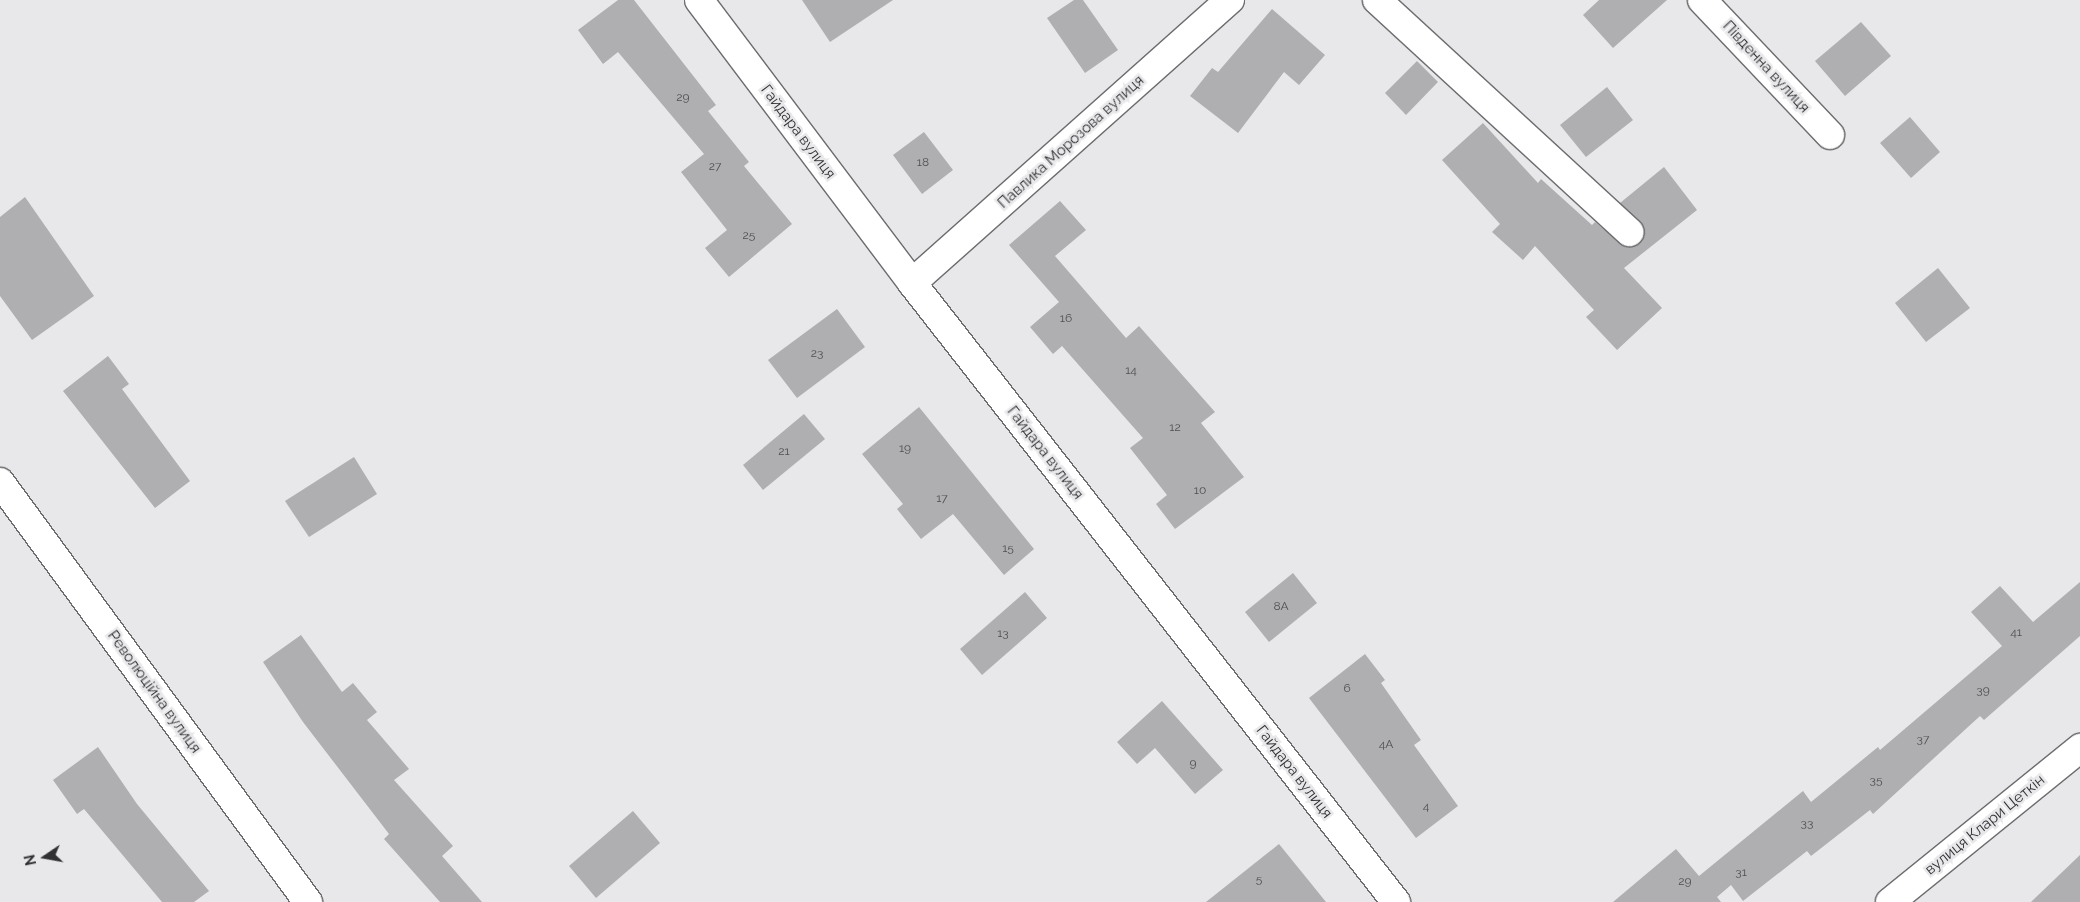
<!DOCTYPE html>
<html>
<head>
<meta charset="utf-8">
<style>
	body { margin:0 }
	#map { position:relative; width:2080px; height:902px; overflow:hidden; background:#e8e7ea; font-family:Raleway,sans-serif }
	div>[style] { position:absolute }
	.building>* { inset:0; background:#afafb2 }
	.roads { filter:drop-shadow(1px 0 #6d6c6f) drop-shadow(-1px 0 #6d6c6f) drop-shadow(0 1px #6d6c6f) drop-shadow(0 -1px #6d6c6f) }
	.minor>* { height:28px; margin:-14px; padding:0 14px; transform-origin:14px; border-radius:14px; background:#fff }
	.tertiary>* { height:28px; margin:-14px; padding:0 14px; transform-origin:14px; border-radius:14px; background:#fff }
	span { translate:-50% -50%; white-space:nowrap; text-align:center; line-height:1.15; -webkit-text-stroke:5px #e8e7ea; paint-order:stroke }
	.number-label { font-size:12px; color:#505052 }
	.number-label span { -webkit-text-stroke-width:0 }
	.street-label { font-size:15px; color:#313032 }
	.north { position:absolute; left:20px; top:832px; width:50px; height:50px; -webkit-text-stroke:4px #e8e7ea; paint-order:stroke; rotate:258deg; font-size:14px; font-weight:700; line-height:20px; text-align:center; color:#313032 }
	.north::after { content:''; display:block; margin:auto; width:18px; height:22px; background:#313032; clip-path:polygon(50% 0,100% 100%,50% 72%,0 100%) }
</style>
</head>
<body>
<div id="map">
	<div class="building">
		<div style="clip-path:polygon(618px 0,634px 0,716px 105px,708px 111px,749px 162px,744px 166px,792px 224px,729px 277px,705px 248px,727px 230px,681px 172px,704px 154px,618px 52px,603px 64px,578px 30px)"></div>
		<div style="clip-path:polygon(802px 0,893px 0,830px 42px)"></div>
		<div style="clip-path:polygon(1074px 0,1083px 0,1118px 50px,1085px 73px,1047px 18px)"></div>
		<div style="clip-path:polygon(1599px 0,1667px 0,1613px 48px,1583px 15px)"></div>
		<div style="clip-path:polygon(1272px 9px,1325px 55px,1299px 85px,1284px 72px,1238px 133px,1190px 96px,1212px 68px,1218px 72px)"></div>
		<div style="clip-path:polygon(1861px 22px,1891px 56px,1845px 96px,1815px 61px)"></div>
		<div style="clip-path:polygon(1417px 61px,1438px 82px,1406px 115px,1385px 93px)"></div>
		<div style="clip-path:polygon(1607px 87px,1633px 120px,1586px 157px,1560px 125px)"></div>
		<div style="clip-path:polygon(1910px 117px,1940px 152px,1911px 178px,1880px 143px)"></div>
		<div style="clip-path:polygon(1483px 123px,1538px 183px,1541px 179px,1592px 225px,1595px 222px,1625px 247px,1640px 243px,1644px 228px,1620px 203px,1664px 167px,1697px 210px,1624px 268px,1662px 308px,1617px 350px,1586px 317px,1594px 310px,1535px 246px,1523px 260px,1492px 232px,1500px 224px,1442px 160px)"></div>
		<div style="clip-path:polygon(924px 132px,953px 170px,922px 194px,893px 155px)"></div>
		<div style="clip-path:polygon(25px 197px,94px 296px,32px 340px,0 296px,0 217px)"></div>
		<div style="clip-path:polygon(1060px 201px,1086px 230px,1055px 256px,1126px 338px,1139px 326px,1215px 412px,1201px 423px,1244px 477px,1175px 529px,1156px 504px,1167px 495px,1130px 448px,1143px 438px,1062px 346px,1053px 354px,1030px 327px,1059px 302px,1009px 245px)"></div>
		<div style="clip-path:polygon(1938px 268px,1970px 308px,1926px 342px,1895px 303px)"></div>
		<div style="clip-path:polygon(837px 309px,865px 347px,797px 398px,768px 360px)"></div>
		<div style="clip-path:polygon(108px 356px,129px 384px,122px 389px,190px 481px,155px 508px,63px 391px)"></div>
		<div style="clip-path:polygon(919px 407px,1034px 549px,1004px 575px,953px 514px,921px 539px,897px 509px,903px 504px,862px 454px)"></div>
		<div style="clip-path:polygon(804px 414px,825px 439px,763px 490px,743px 465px)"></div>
		<div style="clip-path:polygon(354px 457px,377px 494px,309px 537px,285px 501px)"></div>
		<div style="clip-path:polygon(1293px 573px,1317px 603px,1269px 642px,1245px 612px)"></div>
		<div style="clip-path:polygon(2080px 582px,2080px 636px,1984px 720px,1980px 716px,1873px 814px,1870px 810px,1811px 856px,1807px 851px,1743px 901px,1731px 885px,1717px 897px,1721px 902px,1613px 902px,1676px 849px,1699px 876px,1803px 791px,1811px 802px,1878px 747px,1880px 750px,2002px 646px,1971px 612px,2000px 586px,2033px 622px)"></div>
		<div style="clip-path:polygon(1025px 592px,1047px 618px,982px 675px,960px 649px)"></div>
		<div style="clip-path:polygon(301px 635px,342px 692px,353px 683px,377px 712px,367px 720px,409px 769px,394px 780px,453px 846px,442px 856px,482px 902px,440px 902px,384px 839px,389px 834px,303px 722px,263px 662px)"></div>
		<div style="clip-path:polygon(1365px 654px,1385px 680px,1381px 683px,1421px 740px,1414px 745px,1458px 806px,1416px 838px,1309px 698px)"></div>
		<div style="clip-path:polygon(1162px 701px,1223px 770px,1195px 794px,1155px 748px,1137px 764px,1117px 742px)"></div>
		<div style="clip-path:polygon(98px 747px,137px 804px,209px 891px,194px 902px,162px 902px,84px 809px,77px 814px,53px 780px)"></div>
		<div style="clip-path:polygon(633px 811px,660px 843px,596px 898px,569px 866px)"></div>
		<div style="clip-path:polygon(1279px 844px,1326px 902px,1206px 902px)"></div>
		<div style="clip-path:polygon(2080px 855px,2080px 902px,2031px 902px)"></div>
	</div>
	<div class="roads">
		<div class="minor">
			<div style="left:1377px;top:0;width:343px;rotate:42.6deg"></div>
			<div style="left:1702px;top:0;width:186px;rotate:46.5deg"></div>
			<div style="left:912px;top:283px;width:426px;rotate:-41.7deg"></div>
			<div style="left:0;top:482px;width:521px;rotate:53.75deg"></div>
			<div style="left:1890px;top:902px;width:245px;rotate:-39deg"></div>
		</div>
		<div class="tertiary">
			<div style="left:699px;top:0;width:354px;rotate:53deg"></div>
			<div style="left:912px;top:283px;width:786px;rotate:51.98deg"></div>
		</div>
	</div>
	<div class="number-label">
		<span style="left:683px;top:98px">29</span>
		<span style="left:923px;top:163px">18</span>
		<span style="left:715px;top:167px">27</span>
		<span style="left:749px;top:236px">25</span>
		<span style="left:1066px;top:319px">16</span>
		<span style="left:817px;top:354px">23</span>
		<span style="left:1131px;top:371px">14</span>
		<span style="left:1175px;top:428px">12</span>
		<span style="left:905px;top:449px">19</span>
		<span style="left:784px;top:452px">21</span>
		<span style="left:1200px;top:491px">10</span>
		<span style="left:942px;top:499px">17</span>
		<span style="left:1008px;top:549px">15</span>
		<span style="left:1281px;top:607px">8А</span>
		<span style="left:2016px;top:633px">41</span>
		<span style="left:1003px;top:634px">13</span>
		<span style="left:1347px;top:689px">6</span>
		<span style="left:1983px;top:691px">39</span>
		<span style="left:1923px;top:740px">37</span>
		<span style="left:1386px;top:745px">4А</span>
		<span style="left:1193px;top:764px">9</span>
		<span style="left:1876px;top:781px">35</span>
		<span style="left:1426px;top:807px">4</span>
		<span style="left:1807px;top:824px">33</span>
		<span style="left:1741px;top:873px">31</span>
		<span style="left:1259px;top:880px">5</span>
		<span style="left:1685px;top:882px">29</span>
	</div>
	<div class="street-label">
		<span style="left:1766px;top:67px;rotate:47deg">Південна вулиця</span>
		<span style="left:798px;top:132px;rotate:53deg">Гайдара вулиця</span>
		<span style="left:1071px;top:142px;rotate:-42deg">Павлика Морозова вулиця</span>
		<span style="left:1045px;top:453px;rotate:52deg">Гайдара вулиця</span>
		<span style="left:154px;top:692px;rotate:54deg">Революційна вулиця</span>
		<span style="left:1294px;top:772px;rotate:52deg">Гайдара вулиця</span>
		<span style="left:1985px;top:825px;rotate:-39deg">вулиця Клари Цеткін</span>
	</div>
	<div class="north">N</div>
</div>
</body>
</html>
